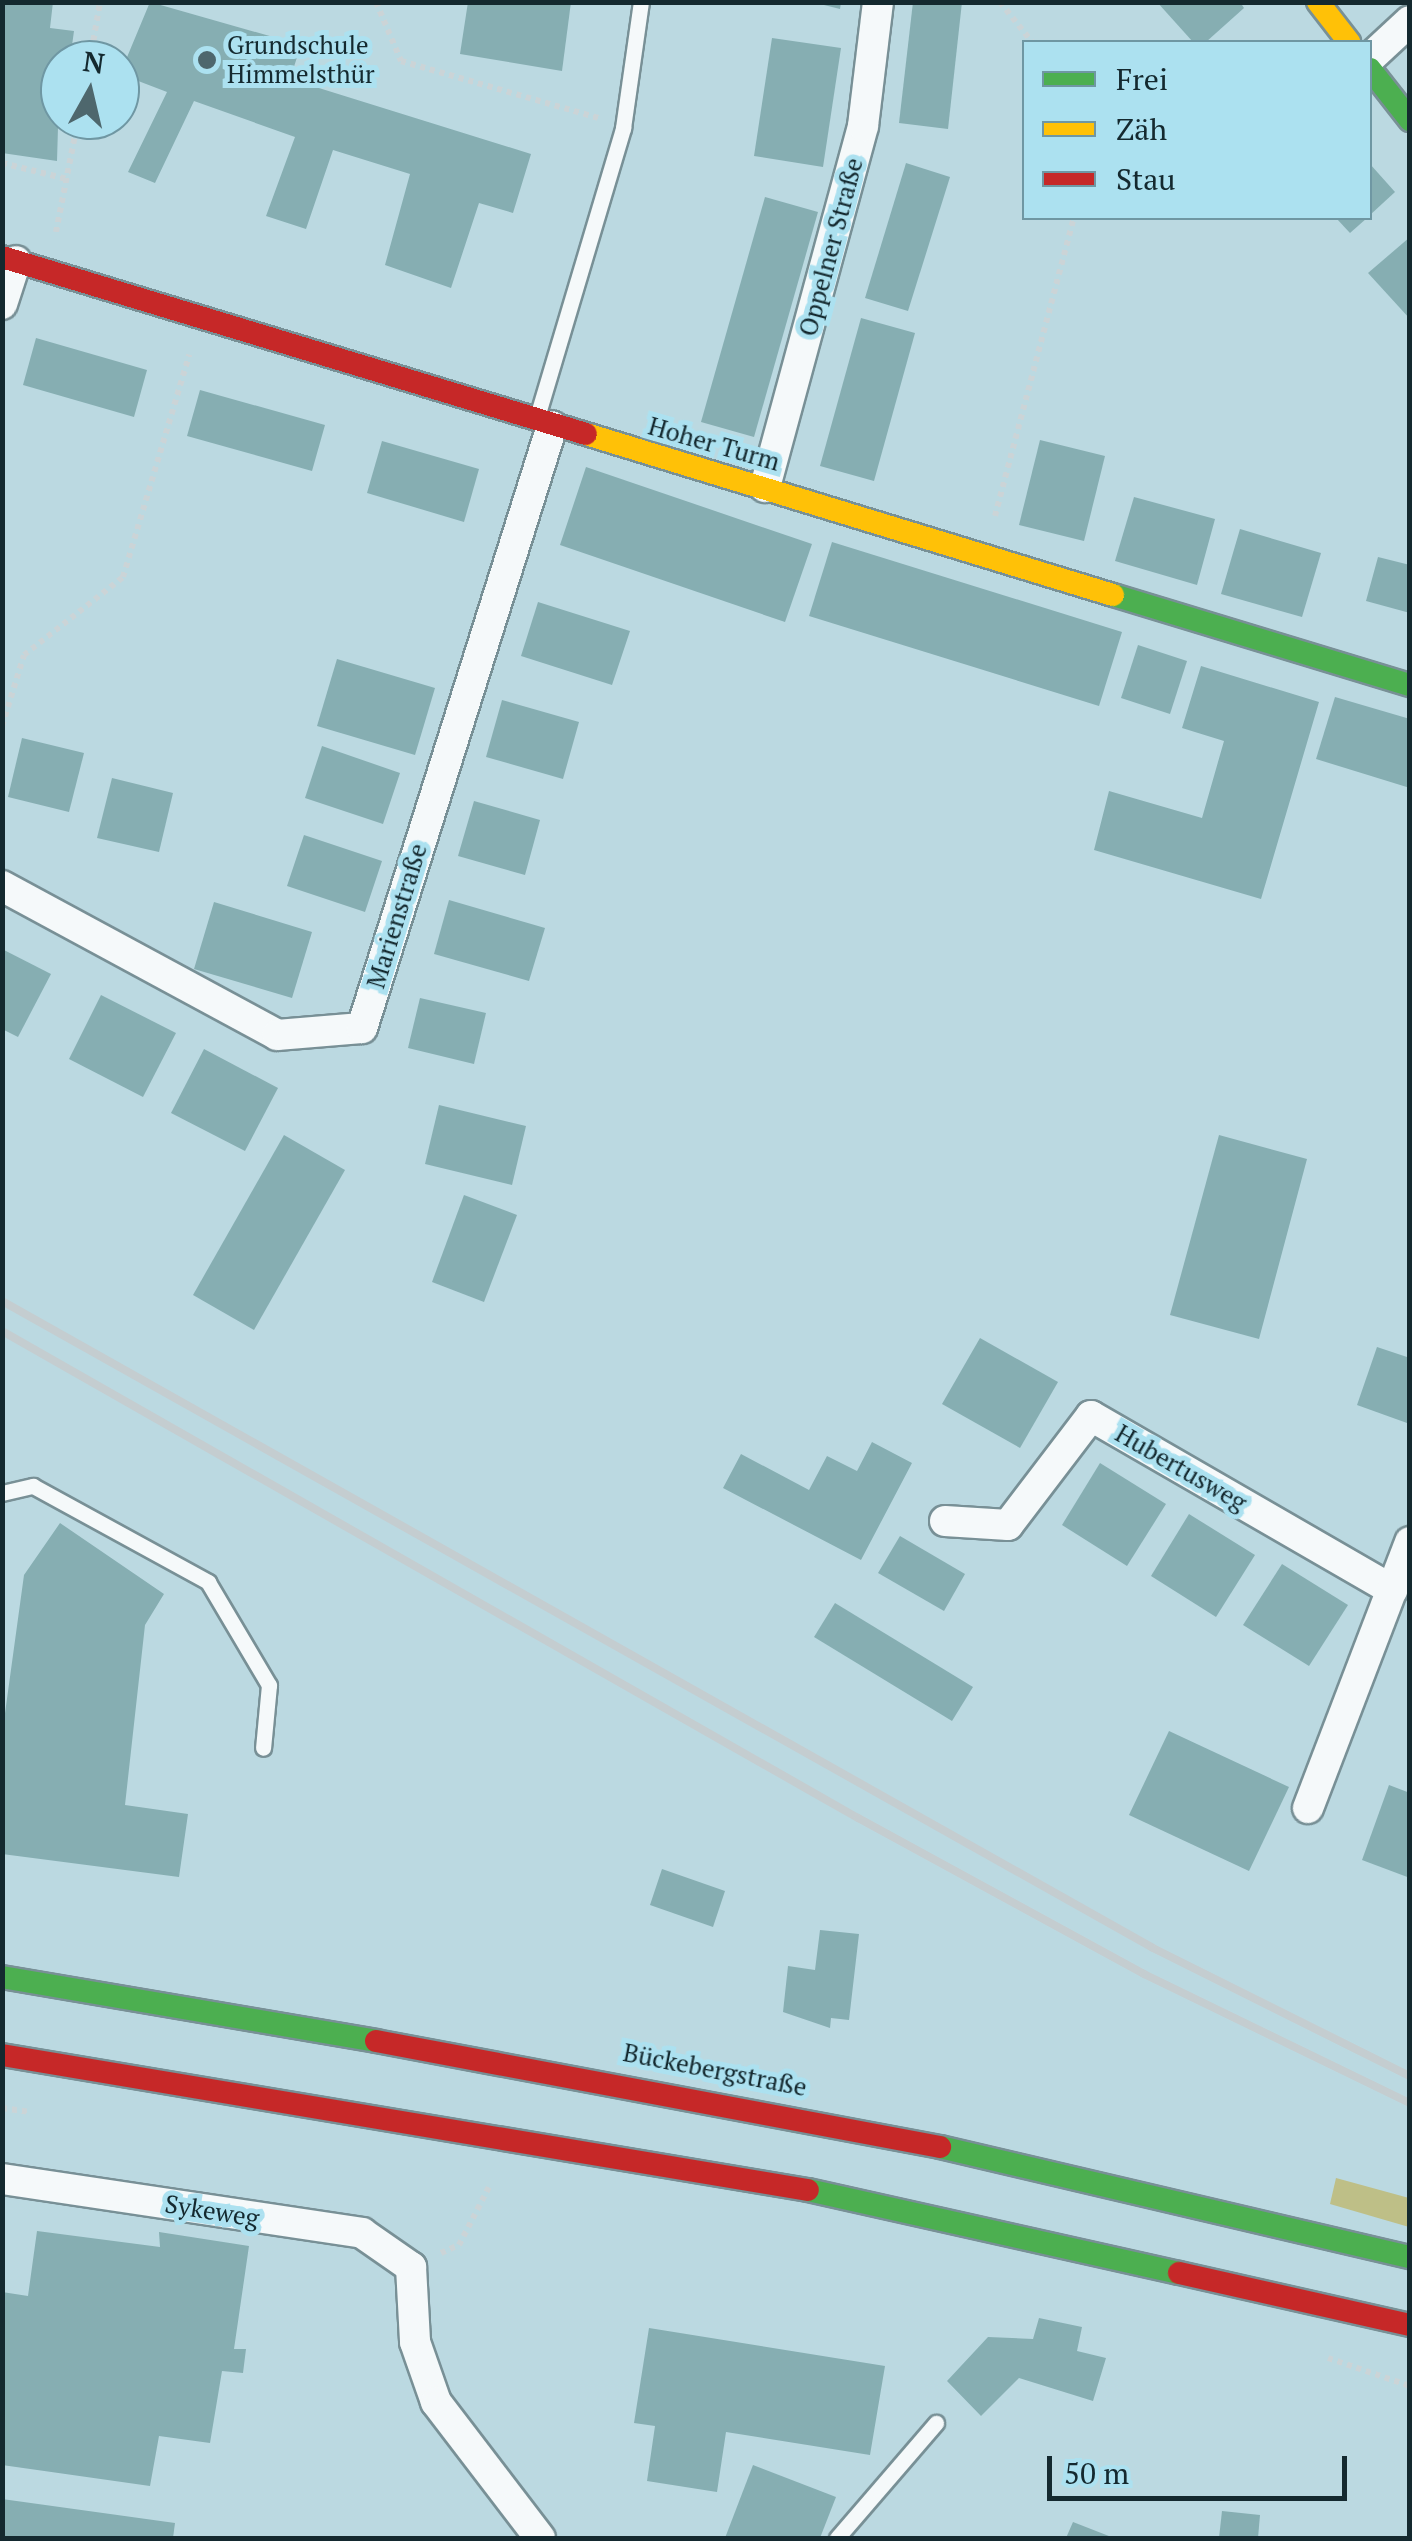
<!DOCTYPE html>
<html>
<head>
<meta charset="utf-8">
<style>
	body { margin:0 }
	#map { position:relative; width:1412px; height:2541px; overflow:hidden; background:#bbd9e1; font-family:"PT Serif",serif }
	div>[style] { position:absolute }
	.green>* { inset:0; background:#bebf87 }
	.building>* { inset:0; background:#86aeb2 }
	.path>* { height:6px; margin-top:-3px; transform-origin:0; background:repeating-linear-gradient(90deg,#cbd4d7 0 5px,transparent 0 10px) }
	.roads { filter:drop-shadow(2px 0 #789096) drop-shadow(-2px 0 #789096) drop-shadow(0 2px #789096) drop-shadow(0 -2px #789096) }
	.lane>* { height:15px; margin:-7.5px; padding:0 7.5px; transform-origin:7.5px; border-radius:7.5px; background:#f5f9fa }
	.street>* { height:30px; margin:-15px; padding:0 15px; transform-origin:15px; border-radius:15px; background:#f5f9fa }
	.fast>* { height:22px; margin:-11px; padding:0 11px; transform-origin:11px; border-radius:11px; background:#4caf50 }
	.slow>* { height:22px; margin:-11px; padding:0 11px; transform-origin:11px; border-radius:11px; background:#ffc107 }
	.jam>* { height:22px; margin:-11px; padding:0 11px; transform-origin:11px; border-radius:11px; background:#c62828 }
	.rail>* { height:8px; margin:-4px; padding:0 4px; transform-origin:4px; border-radius:4px; background:#c4cdd0 }
	.dots>* { width:28px; height:28px; translate:-50% -50%; box-sizing:border-box; border:5px solid #ace1f0; border-radius:50% }
	span { translate:-50% -50%; white-space:nowrap; text-align:center; line-height:1.15; -webkit-text-stroke:10px #ace1f0; paint-order:stroke }
	.poi-label { font-size:25px; color:#14292f }
	.left { translate:0 -50%; text-align:left }
	.street-label { font-size:25px; color:#14292f }
	.frame { position:absolute; inset:0; border:5px solid #14292f; pointer-events:none }
	.legend { position:absolute; left:1022px; top:40px; width:350px; height:180px; box-sizing:border-box; background:#ace1f0; border:2px solid #6f97a3; margin:0; padding:12px 18px; list-style:none; font-size:30px; color:#14292f }
	.legend li { display:flex; align-items:center; gap:20px; height:50px }
	.legend b { width:50px; border:2px solid #6f97a3 }
	.north { position:absolute; left:40px; top:40px; width:100px; height:100px; box-sizing:border-box; background:#ace1f0; border:2px solid #6f97a3; border-radius:50%; rotate:8deg; font-size:28px; font-weight:700; line-height:40px; text-align:center; color:#14292f }
	.north::after { content:''; display:block; margin:auto; width:35px; height:45px; background:#4e676d; clip-path:polygon(50% 0,100% 100%,50% 72%,0 100%) }
	.scale { position:absolute; left:1047px; top:2456px; width:300px; height:45px; box-sizing:border-box; border:5px solid #14292f; border-top:0; padding-left:12px; font-size:30px; line-height:35px; white-space:nowrap; color:#14292f; -webkit-text-stroke:8px #ace1f0; paint-order:stroke }
</style>
</head>
<body>
<div id="map">
	<div class="green">
		<div style="clip-path:polygon(1336px 2178px,1409px 2198px,1409px 2227px,1330px 2204px)"></div>
	</div>
	<div class="building">
		<div style="clip-path:polygon(2px 2px,53px 2px,50px 28px,74px 31px,70px 60px,60px 60px,57px 161px,2px 153px)"></div>
		<div style="clip-path:polygon(150px 2px,301px 45px,290px 79px,531px 154px,513px 213px,479px 203px,451px 288px,385px 265px,410px 174px,333px 150px,306px 229px,266px 216px,295px 137px,194px 101px,155px 183px,128px 172px,167px 92px,120px 74px)"></div>
		<div style="clip-path:polygon(468px 2px,571px 2px,562px 71px,460px 54px)"></div>
		<div style="clip-path:polygon(812px 2px,841px 2px,840px 9px)"></div>
		<div style="clip-path:polygon(913px 2px,962px 2px,948px 129px,899px 123px)"></div>
		<div style="clip-path:polygon(1157px 2px,1240px 2px,1244px 8px,1206px 42px,1193px 42px)"></div>
		<div style="clip-path:polygon(772px 38px,841px 48px,823px 167px,754px 156px)"></div>
		<div style="clip-path:polygon(906px 163px,950px 177px,908px 311px,865px 298px)"></div>
		<div style="clip-path:polygon(1370px 164px,1395px 192px,1370px 215px)"></div>
		<div style="clip-path:polygon(765px 197px,818px 212px,754px 437px,701px 422px)"></div>
		<div style="clip-path:polygon(1336px 218px,1367px 218px,1350px 233px)"></div>
		<div style="clip-path:polygon(1410px 237px,1410px 319px,1368px 273px)"></div>
		<div style="clip-path:polygon(861px 318px,915px 333px,874px 481px,820px 466px)"></div>
		<div style="clip-path:polygon(36px 338px,147px 370px,134px 417px,23px 385px)"></div>
		<div style="clip-path:polygon(200px 390px,325px 425px,312px 471px,187px 436px)"></div>
		<div style="clip-path:polygon(1040px 440px,1105px 456px,1084px 541px,1019px 525px)"></div>
		<div style="clip-path:polygon(382px 441px,479px 469px,464px 522px,367px 493px)"></div>
		<div style="clip-path:polygon(586px 467px,812px 544px,785px 622px,560px 545px)"></div>
		<div style="clip-path:polygon(1134px 497px,1215px 519px,1197px 585px,1115px 561px)"></div>
		<div style="clip-path:polygon(1240px 529px,1321px 553px,1302px 617px,1221px 594px)"></div>
		<div style="clip-path:polygon(832px 542px,1122px 632px,1099px 706px,809px 616px)"></div>
		<div style="clip-path:polygon(1378px 557px,1410px 565px,1410px 613px,1366px 601px)"></div>
		<div style="clip-path:polygon(538px 602px,630px 631px,612px 685px,521px 656px)"></div>
		<div style="clip-path:polygon(1138px 645px,1187px 661px,1170px 714px,1121px 698px)"></div>
		<div style="clip-path:polygon(337px 659px,435px 688px,415px 755px,317px 726px)"></div>
		<div style="clip-path:polygon(1201px 666px,1319px 702px,1261px 899px,1094px 850px,1109px 791px,1202px 818px,1224px 741px,1182px 728px)"></div>
		<div style="clip-path:polygon(1335px 697px,1410px 719px,1410px 788px,1316px 759px)"></div>
		<div style="clip-path:polygon(502px 700px,579px 722px,563px 779px,486px 757px)"></div>
		<div style="clip-path:polygon(22px 738px,84px 753px,69px 812px,8px 797px)"></div>
		<div style="clip-path:polygon(322px 746px,400px 773px,383px 824px,305px 798px)"></div>
		<div style="clip-path:polygon(112px 778px,173px 793px,159px 852px,97px 838px)"></div>
		<div style="clip-path:polygon(474px 801px,540px 820px,525px 875px,458px 856px)"></div>
		<div style="clip-path:polygon(304px 835px,382px 861px,365px 912px,287px 886px)"></div>
		<div style="clip-path:polygon(449px 900px,545px 928px,529px 981px,434px 954px)"></div>
		<div style="clip-path:polygon(214px 902px,312px 932px,292px 998px,194px 969px)"></div>
		<div style="clip-path:polygon(2px 949px,51px 974px,18px 1037px,2px 1029px)"></div>
		<div style="clip-path:polygon(101px 995px,176px 1033px,143px 1097px,69px 1059px)"></div>
		<div style="clip-path:polygon(420px 998px,486px 1013px,474px 1064px,408px 1048px)"></div>
		<div style="clip-path:polygon(204px 1049px,278px 1088px,245px 1151px,171px 1113px)"></div>
		<div style="clip-path:polygon(439px 1105px,526px 1126px,512px 1185px,425px 1164px)"></div>
		<div style="clip-path:polygon(284px 1135px,345px 1170px,254px 1330px,193px 1295px)"></div>
		<div style="clip-path:polygon(1219px 1135px,1307px 1159px,1259px 1339px,1170px 1315px)"></div>
		<div style="clip-path:polygon(464px 1195px,517px 1215px,484px 1302px,432px 1282px)"></div>
		<div style="clip-path:polygon(980px 1338px,1058px 1382px,1020px 1448px,942px 1404px)"></div>
		<div style="clip-path:polygon(1377px 1347px,1410px 1358px,1407px 1423px,1357px 1405px)"></div>
		<div style="clip-path:polygon(872px 1442px,912px 1463px,861px 1560px,723px 1488px,741px 1454px,809px 1490px,827px 1456px,857px 1471px)"></div>
		<div style="clip-path:polygon(1100px 1463px,1166px 1504px,1127px 1566px,1062px 1525px)"></div>
		<div style="clip-path:polygon(1189px 1514px,1255px 1555px,1216px 1617px,1151px 1576px)"></div>
		<div style="clip-path:polygon(60px 1523px,164px 1594px,145px 1625px,125px 1805px,188px 1814px,179px 1877px,2px 1854px,2px 1735px,24px 1575px)"></div>
		<div style="clip-path:polygon(900px 1536px,965px 1574px,944px 1611px,878px 1573px)"></div>
		<div style="clip-path:polygon(1282px 1564px,1348px 1605px,1309px 1666px,1243px 1625px)"></div>
		<div style="clip-path:polygon(835px 1603px,973px 1687px,952px 1721px,814px 1637px)"></div>
		<div style="clip-path:polygon(1169px 1731px,1289px 1787px,1249px 1871px,1129px 1815px)"></div>
		<div style="clip-path:polygon(1389px 1785px,1410px 1793px,1410px 1878px,1362px 1860px)"></div>
		<div style="clip-path:polygon(662px 1869px,725px 1891px,713px 1927px,650px 1905px)"></div>
		<div style="clip-path:polygon(820px 1930px,859px 1934px,849px 2020px,831px 2018px,830px 2028px,783px 2012px,788px 1966px,815px 1970px)"></div>
		<div style="clip-path:polygon(37px 2231px,160px 2247px,159px 2232px,249px 2246px,234px 2349px,246px 2349px,243px 2373px,222px 2371px,210px 2443px,159px 2436px,150px 2486px,2px 2465px,2px 2292px,28px 2296px)"></div>
		<div style="clip-path:polygon(1039px 2318px,1082px 2327px,1077px 2351px,1106px 2358px,1093px 2401px,1019px 2378px,981px 2416px,947px 2381px,988px 2337px,1033px 2339px)"></div>
		<div style="clip-path:polygon(649px 2328px,885px 2366px,870px 2455px,726px 2432px,717px 2492px,647px 2481px,655px 2426px,634px 2423px)"></div>
		<div style="clip-path:polygon(753px 2465px,836px 2497px,820px 2538px,725px 2538px)"></div>
		<div style="clip-path:polygon(2px 2499px,175px 2523px,173px 2538px,2px 2538px)"></div>
		<div style="clip-path:polygon(1222px 2511px,1260px 2515px,1258px 2538px,1219px 2538px)"></div>
		<div style="clip-path:polygon(1073px 2522px,1114px 2538px,1066px 2538px)"></div>
	</div>
	<div class="path">
		<div style="left:376px;top:2px;width:64px;rotate:67deg"></div>
		<div style="left:401px;top:61px;width:206px;rotate:16.1deg"></div>
		<div style="left:1000px;top:2px;width:51px;rotate:51.3deg"></div>
		<div style="left:90px;top:60px;width:59px;rotate:-80.2deg"></div>
		<div style="left:2px;top:163px;width:67px;rotate:13.8deg"></div>
		<div style="left:56px;top:232px;width:114px;rotate:-78.9deg"></div>
		<div style="left:995px;top:516px;width:308px;rotate:-75.2deg"></div>
		<div style="left:2px;top:726px;width:74px;rotate:-72.8deg"></div>
		<div style="left:24px;top:655px;width:126px;rotate:-38.2deg"></div>
		<div style="left:123px;top:577px;width:232px;rotate:-73.4deg"></div>
		<div style="left:2px;top:2108px;width:29px;rotate:8deg"></div>
		<div style="left:441px;top:2253px;width:20px;rotate:-24deg"></div>
		<div style="left:459px;top:2245px;width:68px;rotate:-62.7deg"></div>
		<div style="left:1328px;top:2358px;width:87px;rotate:18.9deg"></div>
	</div>
	<div class="roads">
		<div class="lane">
			<div style="left:537px;top:417px;width:302px;rotate:-73.4deg"></div>
			<div style="left:623px;top:128px;width:127px;rotate:-81.9deg"></div>
			<div style="left:2px;top:1493px;width:32px;rotate:-13deg"></div>
			<div style="left:33px;top:1486px;width:200px;rotate:28.7deg"></div>
			<div style="left:208px;top:1582px;width:120px;rotate:59.4deg"></div>
			<div style="left:269px;top:1685px;width:63px;rotate:95.4deg"></div>
			<div style="left:837px;top:2538px;width:152px;rotate:-49.3deg"></div>
		</div>
		<div class="street">
			<div style="left:1370px;top:58px;width:54px;rotate:-42.8deg"></div>
			<div style="left:2px;top:304px;width:45px;rotate:-72deg"></div>
			<div style="left:765px;top:487px;width:374px;rotate:-74.8deg"></div>
			<div style="left:863px;top:126px;width:125px;rotate:-83.1deg"></div>
			<div style="left:2px;top:886px;width:313px;rotate:28.4deg"></div>
			<div style="left:277px;top:1035px;width:85px;rotate:-4.7deg"></div>
			<div style="left:362px;top:1028px;width:631px;rotate:-72.48deg"></div>
			<div style="left:945px;top:1521px;width:63px;rotate:3.6deg"></div>
			<div style="left:1008px;top:1525px;width:137px;rotate:-52.7deg"></div>
			<div style="left:1091px;top:1416px;width:348px;rotate:30deg"></div>
			<div style="left:1308px;top:1808px;width:285px;rotate:-69deg"></div>
			<div style="left:2px;top:2179px;width:364px;rotate:8.5deg"></div>
			<div style="left:362px;top:2233px;width:60px;rotate:34.8deg"></div>
			<div style="left:411px;top:2267px;width:75px;rotate:86.9deg"></div>
			<div style="left:415px;top:2342px;width:64px;rotate:70.7deg"></div>
			<div style="left:436px;top:2402px;width:171px;rotate:52.6deg"></div>
		</div>
		<div class="fast">
			<div style="left:1370px;top:69px;width:65px;rotate:51.9deg"></div>
			<div style="left:1113px;top:595px;width:310px;rotate:16.9deg"></div>
			<div style="left:2px;top:1977px;width:379px;rotate:9.7deg"></div>
			<div style="left:940px;top:2147px;width:483px;rotate:13.2deg"></div>
			<div style="left:808px;top:2190px;width:380px;rotate:12.6deg"></div>
		</div>
		<div class="slow">
			<div style="left:1318px;top:2px;width:51px;rotate:52.2deg"></div>
			<div style="left:586px;top:434px;width:551px;rotate:16.99deg"></div>
		</div>
		<div class="jam">
			<div style="left:2px;top:257px;width:610px;rotate:16.86deg"></div>
			<div style="left:376px;top:2041px;width:574px;rotate:10.64deg"></div>
			<div style="left:2px;top:2055px;width:817px;rotate:9.51deg"></div>
			<div style="left:1179px;top:2273px;width:237px;rotate:12.7deg"></div>
		</div>
	</div>
	<div class="rail">
		<div style="left:2px;top:1301px;width:1320px;rotate:29.34deg"></div>
		<div style="left:1153px;top:1948px;width:287px;rotate:26.5deg"></div>
		<div style="left:2px;top:1331px;width:985px;rotate:29.64deg"></div>
		<div style="left:858px;top:1818px;width:326px;rotate:28.6deg"></div>
		<div style="left:1144px;top:1974px;width:296px;rotate:25.9deg"></div>
	</div>
	<div class="dots">
		<div style="left:207px;top:60px;background:#4e676d"></div>
	</div>
	<div class="poi-label">
		<span class="left" style="left:227px;top:60px">Grundschule<br>Himmelsthür</span>
	</div>
	<div class="street-label">
		<span style="left:831px;top:247px;rotate:-75deg">Oppelner Straße</span>
		<span style="left:714px;top:444px;rotate:16deg">Hoher Turm</span>
		<span style="left:397px;top:916px;rotate:-73deg">Marienstraße</span>
		<span style="left:1181px;top:1468px;rotate:30deg">Hubertusweg</span>
		<span style="left:715px;top:2070px;rotate:11deg">Bückebergstraße</span>
		<span style="left:212px;top:2211px;rotate:9deg">Sykeweg</span>
	</div>
	<div class="frame"></div>
	<ul class="legend">
	<li><b style="height:12px;background:#4caf50"></b>Frei</li>
	<li><b style="height:12px;background:#ffc107"></b>Zäh</li>
	<li><b style="height:12px;background:#c62828"></b>Stau</li>
	</ul>
	<div class="north">N</div>
	<div class="scale">50 m</div>
</div>
</body>
</html>
